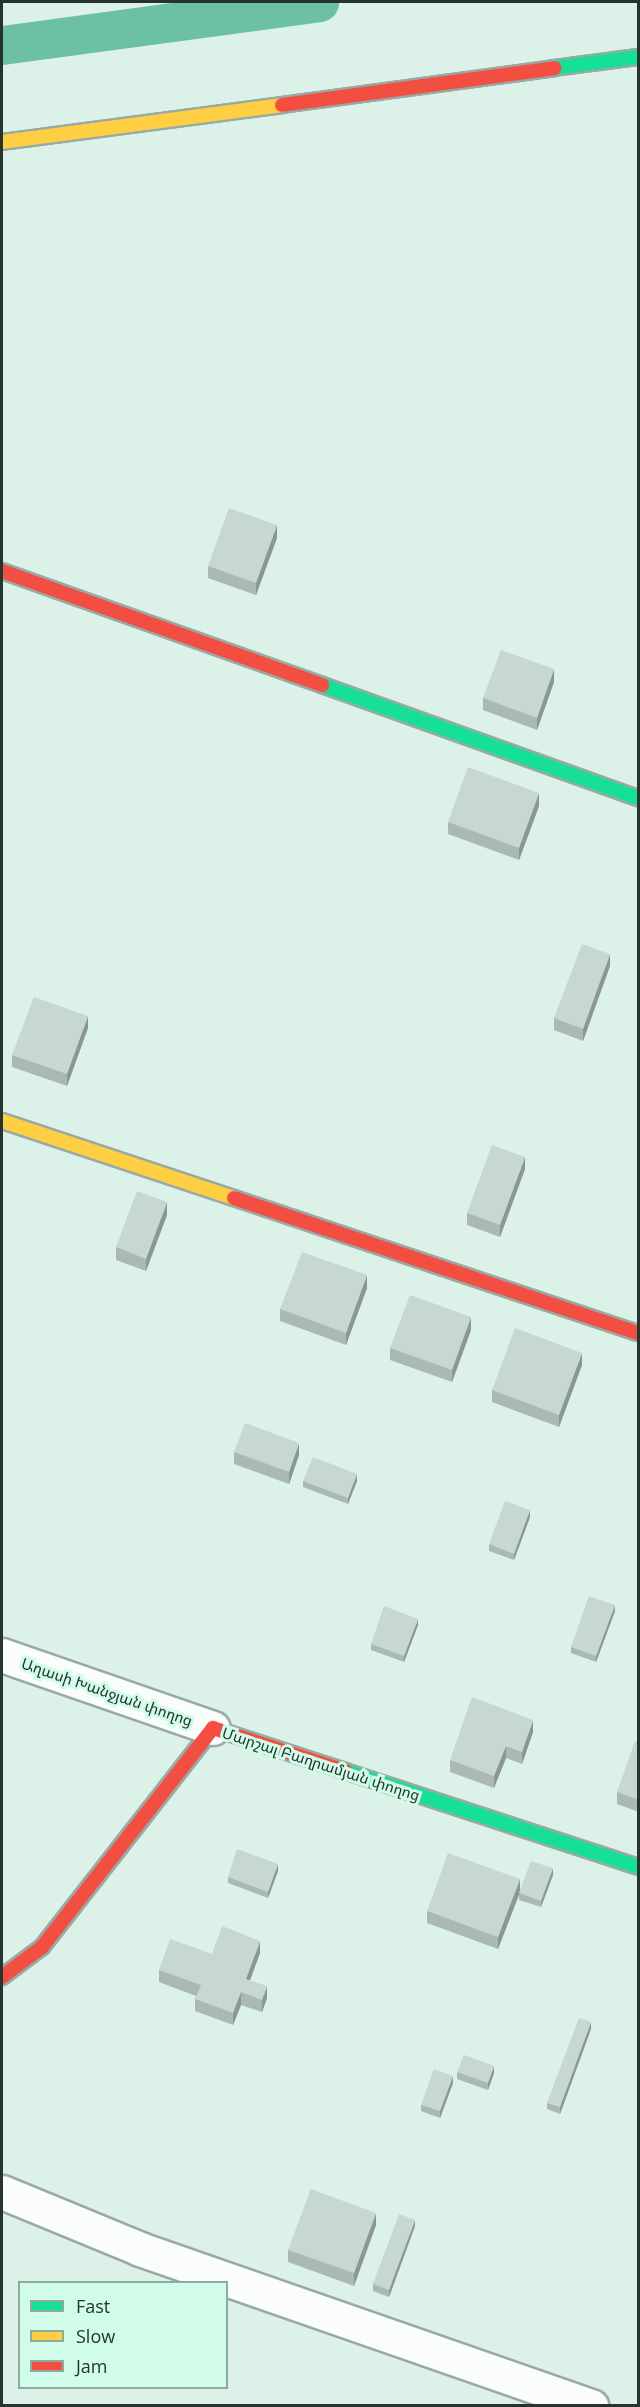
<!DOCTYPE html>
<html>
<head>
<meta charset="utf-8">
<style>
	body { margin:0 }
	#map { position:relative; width:640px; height:2407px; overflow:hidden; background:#dcf2e9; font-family:"Open Sans","Noto Sans Armenian",sans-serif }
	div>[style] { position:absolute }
	.canal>* { height:39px; margin:-19.5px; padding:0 19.5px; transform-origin:19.5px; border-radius:19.5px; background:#6cc1a4 }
	.roads { filter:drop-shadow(2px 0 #98aaa3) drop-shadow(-2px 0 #98aaa3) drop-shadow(0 2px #98aaa3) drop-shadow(0 -2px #98aaa3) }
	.street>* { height:33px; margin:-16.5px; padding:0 16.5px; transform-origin:16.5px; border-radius:16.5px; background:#fafdfc }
	.fast>* { height:14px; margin:-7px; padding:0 7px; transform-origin:7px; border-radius:7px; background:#16e098 }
	.slow>* { height:14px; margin:-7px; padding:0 7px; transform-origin:7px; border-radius:7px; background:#ffcf43 }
	.jam>* { height:14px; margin:-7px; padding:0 7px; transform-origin:7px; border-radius:7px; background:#f24e42 }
	.wall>* { inset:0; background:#aabab3 }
	.shaded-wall>* { inset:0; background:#8b9792 }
	.building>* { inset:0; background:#c6d8d0 }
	span { translate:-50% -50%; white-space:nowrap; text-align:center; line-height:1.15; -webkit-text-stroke:6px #d2fcea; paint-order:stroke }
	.street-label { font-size:15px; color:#25352e }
	.frame { position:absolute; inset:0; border:3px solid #25352e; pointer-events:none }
	.legend { position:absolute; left:18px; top:2281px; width:210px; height:108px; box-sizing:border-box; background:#d2fcea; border:2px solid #8dac9f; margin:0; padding:8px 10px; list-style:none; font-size:18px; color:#25352e }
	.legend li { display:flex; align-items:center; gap:12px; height:30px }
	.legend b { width:30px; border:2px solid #8dac9f }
</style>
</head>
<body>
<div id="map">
	<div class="canal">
		<div style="left:2px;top:45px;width:320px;rotate:-7.7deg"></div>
	</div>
	<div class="roads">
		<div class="street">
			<div style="left:2px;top:1655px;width:223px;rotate:19.1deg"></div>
			<div style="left:2px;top:2192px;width:149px;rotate:22.4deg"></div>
			<div style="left:140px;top:2249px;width:478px;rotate:19.2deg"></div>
		</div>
		<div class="fast">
			<div style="left:554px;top:68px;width:85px;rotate:-7.5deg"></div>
			<div style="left:322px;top:685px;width:336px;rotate:19.7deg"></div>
			<div style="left:345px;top:1771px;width:308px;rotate:18.1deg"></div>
		</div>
		<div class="slow">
			<div style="left:2px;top:142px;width:282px;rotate:-7.5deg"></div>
			<div style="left:2px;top:1121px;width:244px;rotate:18.4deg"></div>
		</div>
		<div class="jam">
			<div style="left:282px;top:105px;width:275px;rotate:-7.7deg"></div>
			<div style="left:2px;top:571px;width:340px;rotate:19.6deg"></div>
			<div style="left:234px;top:1198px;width:426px;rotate:18.5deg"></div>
			<div style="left:2px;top:1977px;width:50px;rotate:-36.9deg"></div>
			<div style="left:42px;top:1947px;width:278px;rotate:-52deg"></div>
			<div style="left:213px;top:1728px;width:139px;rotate:18deg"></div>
		</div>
	</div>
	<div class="wall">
		<div style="clip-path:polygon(277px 538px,256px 595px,208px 578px,208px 566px)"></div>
		<div style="clip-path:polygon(554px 682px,537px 730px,483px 710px,483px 698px)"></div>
		<div style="clip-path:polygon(539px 806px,519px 860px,448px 834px,448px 822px)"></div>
		<div style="clip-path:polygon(610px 966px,583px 1041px,554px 1030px,554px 1018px)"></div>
		<div style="clip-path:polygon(88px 1028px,67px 1086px,12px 1067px,12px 1055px)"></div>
		<div style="clip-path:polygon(525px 1169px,500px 1237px,467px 1225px,467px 1213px)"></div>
		<div style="clip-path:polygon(167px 1215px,146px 1271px,116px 1260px,116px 1247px)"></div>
		<div style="clip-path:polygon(367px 1288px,346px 1345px,280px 1321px,280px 1309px)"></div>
		<div style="clip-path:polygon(471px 1330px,452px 1382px,390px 1360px,390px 1348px)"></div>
		<div style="clip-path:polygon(582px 1365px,559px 1427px,492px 1402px,492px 1390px)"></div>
		<div style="clip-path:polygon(234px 1452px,299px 1455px,289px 1484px,234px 1464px)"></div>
		<div style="clip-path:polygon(303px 1481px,357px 1481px,348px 1504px,303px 1487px)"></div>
		<div style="clip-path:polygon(530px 1517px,514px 1560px,489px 1551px,489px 1544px)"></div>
		<div style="clip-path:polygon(615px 1611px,596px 1662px,571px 1653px,571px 1647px)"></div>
		<div style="clip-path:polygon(418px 1625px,404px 1662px,371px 1650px,371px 1644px)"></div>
		<div style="clip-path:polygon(533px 1732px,522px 1764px,506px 1758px,494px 1788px,450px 1772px,450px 1760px)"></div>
		<div style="clip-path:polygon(639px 1743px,639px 1812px,617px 1804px,617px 1792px)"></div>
		<div style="clip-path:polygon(278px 1871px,268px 1898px,228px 1883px,228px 1877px)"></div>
		<div style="clip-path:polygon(553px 1875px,541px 1907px,519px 1900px,519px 1893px)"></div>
		<div style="clip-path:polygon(520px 1892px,498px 1949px,427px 1923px,427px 1911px)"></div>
		<div style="clip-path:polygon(260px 1953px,250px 1980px,267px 1998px,262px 2012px,241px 2005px,233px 2025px,195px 2011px,195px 1999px,196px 1996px,159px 1982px,159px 1970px,212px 1954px)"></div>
		<div style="clip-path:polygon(591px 2029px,560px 2114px,547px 2109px,547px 2103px)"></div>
		<div style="clip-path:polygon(457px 2072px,494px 2073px,488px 2090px,457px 2079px)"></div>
		<div style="clip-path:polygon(453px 2083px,440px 2118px,421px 2111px,421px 2105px)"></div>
		<div style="clip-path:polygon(376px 2225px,354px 2286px,288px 2262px,288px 2250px)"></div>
		<div style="clip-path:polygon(415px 2226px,389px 2297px,373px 2291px,373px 2284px)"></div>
	</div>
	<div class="shaded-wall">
		<div style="clip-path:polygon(277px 525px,277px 538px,256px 595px,256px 583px)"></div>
		<div style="clip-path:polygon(554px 669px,554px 682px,537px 730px,537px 718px)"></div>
		<div style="clip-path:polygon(539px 793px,539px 806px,519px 860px,519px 848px)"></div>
		<div style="clip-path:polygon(610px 954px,610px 966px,583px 1041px,583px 1029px)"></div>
		<div style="clip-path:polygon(88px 1016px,88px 1028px,67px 1086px,67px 1074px)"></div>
		<div style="clip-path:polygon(525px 1157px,525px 1169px,500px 1237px,500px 1225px)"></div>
		<div style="clip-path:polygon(167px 1202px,167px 1215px,146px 1271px,146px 1259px)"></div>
		<div style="clip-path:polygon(367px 1275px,367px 1288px,346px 1345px,346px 1333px)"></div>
		<div style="clip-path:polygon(471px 1317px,471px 1330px,452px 1382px,452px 1370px)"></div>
		<div style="clip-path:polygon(582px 1353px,582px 1365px,559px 1427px,559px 1415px)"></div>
		<div style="clip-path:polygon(299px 1443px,299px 1455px,289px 1484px,289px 1472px)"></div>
		<div style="clip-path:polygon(357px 1474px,357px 1481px,348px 1504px,348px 1498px)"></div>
		<div style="clip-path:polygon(530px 1510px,530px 1517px,514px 1560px,514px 1554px)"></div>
		<div style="clip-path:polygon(615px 1605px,615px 1611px,596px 1662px,596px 1656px)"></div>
		<div style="clip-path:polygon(418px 1619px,418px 1625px,404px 1662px,404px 1656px)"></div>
		<div style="clip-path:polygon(533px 1720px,533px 1732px,522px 1764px,522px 1752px)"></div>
		<div style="clip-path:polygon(506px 1746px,506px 1758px,494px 1788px,494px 1776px)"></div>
		<div style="clip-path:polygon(278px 1864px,278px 1871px,268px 1898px,268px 1892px)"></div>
		<div style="clip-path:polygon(553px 1868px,553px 1875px,541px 1907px,541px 1901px)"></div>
		<div style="clip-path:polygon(520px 1879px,520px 1892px,498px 1949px,498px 1937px)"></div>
		<div style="clip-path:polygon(260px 1941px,260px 1953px,246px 1991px,246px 1979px)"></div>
		<div style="clip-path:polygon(267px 1986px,267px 1998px,262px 2012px,262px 2000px)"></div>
		<div style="clip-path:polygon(241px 1992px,241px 2005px,233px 2025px,233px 2013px)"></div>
		<div style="clip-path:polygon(591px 2022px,591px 2029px,560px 2114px,560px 2107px)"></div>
		<div style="clip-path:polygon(494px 2066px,494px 2073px,488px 2090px,488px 2083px)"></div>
		<div style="clip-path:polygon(453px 2076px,453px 2083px,440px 2118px,440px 2111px)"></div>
		<div style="clip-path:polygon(376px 2213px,376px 2225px,354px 2286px,354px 2273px)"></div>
		<div style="clip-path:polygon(415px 2220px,415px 2226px,389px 2297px,389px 2290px)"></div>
	</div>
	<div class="building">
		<div style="clip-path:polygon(229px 508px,277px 525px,256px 583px,208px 566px)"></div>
		<div style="clip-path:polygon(501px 650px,554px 669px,537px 718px,483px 698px)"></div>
		<div style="clip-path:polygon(468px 767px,539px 793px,519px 848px,448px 822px)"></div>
		<div style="clip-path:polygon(582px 944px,610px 954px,583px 1029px,554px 1018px)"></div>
		<div style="clip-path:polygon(34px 997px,88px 1016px,67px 1074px,12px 1055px)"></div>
		<div style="clip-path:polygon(492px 1145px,525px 1157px,500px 1225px,467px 1213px)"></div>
		<div style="clip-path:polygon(137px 1191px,167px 1202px,146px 1259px,116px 1247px)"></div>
		<div style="clip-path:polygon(302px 1252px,367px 1275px,346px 1333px,280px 1309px)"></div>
		<div style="clip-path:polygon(410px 1295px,471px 1317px,452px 1370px,390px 1348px)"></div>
		<div style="clip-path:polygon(515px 1328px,582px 1353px,559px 1415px,492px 1390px)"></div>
		<div style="clip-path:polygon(245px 1423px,299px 1443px,289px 1472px,234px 1452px)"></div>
		<div style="clip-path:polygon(313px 1457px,357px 1474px,348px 1498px,303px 1481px)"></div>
		<div style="clip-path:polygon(505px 1501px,530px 1510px,514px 1554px,489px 1544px)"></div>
		<div style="clip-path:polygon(589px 1596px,615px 1605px,596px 1656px,571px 1647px)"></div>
		<div style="clip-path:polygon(384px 1606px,418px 1619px,404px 1656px,371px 1644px)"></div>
		<div style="clip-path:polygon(472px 1697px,533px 1720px,522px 1752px,506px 1746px,494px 1776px,450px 1760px)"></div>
		<div style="clip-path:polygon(635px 1741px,639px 1743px,639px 1800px,617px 1792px)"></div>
		<div style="clip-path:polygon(237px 1849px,278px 1864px,268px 1892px,228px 1877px)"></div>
		<div style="clip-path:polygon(448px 1853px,520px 1879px,498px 1937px,427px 1911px)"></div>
		<div style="clip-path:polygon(531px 1861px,553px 1868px,541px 1901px,519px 1893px)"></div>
		<div style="clip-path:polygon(222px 1926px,260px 1941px,246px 1979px,267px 1986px,262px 2000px,241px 1992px,233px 2013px,195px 1999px,201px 1985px,159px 1970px,170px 1939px,212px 1954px)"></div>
		<div style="clip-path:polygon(579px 2018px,591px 2022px,560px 2107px,547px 2103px)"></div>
		<div style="clip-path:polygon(464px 2055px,494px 2066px,488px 2083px,457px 2072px)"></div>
		<div style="clip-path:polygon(434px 2069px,453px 2076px,440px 2111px,421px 2105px)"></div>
		<div style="clip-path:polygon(311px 2189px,376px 2213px,354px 2273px,288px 2250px)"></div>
		<div style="clip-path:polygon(399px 2214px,415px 2220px,389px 2290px,373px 2284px)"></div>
	</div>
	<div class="street-label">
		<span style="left:107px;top:1692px;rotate:19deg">Աղասի Խանջյան փողոց</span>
		<span style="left:321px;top:1764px;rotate:18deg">Մարշալ Բաղրամյան փողոց</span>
	</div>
	<div class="frame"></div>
	<ul class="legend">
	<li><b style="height:8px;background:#16e098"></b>Fast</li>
	<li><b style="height:8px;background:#ffcf43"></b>Slow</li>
	<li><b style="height:8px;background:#f24e42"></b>Jam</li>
	</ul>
</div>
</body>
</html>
